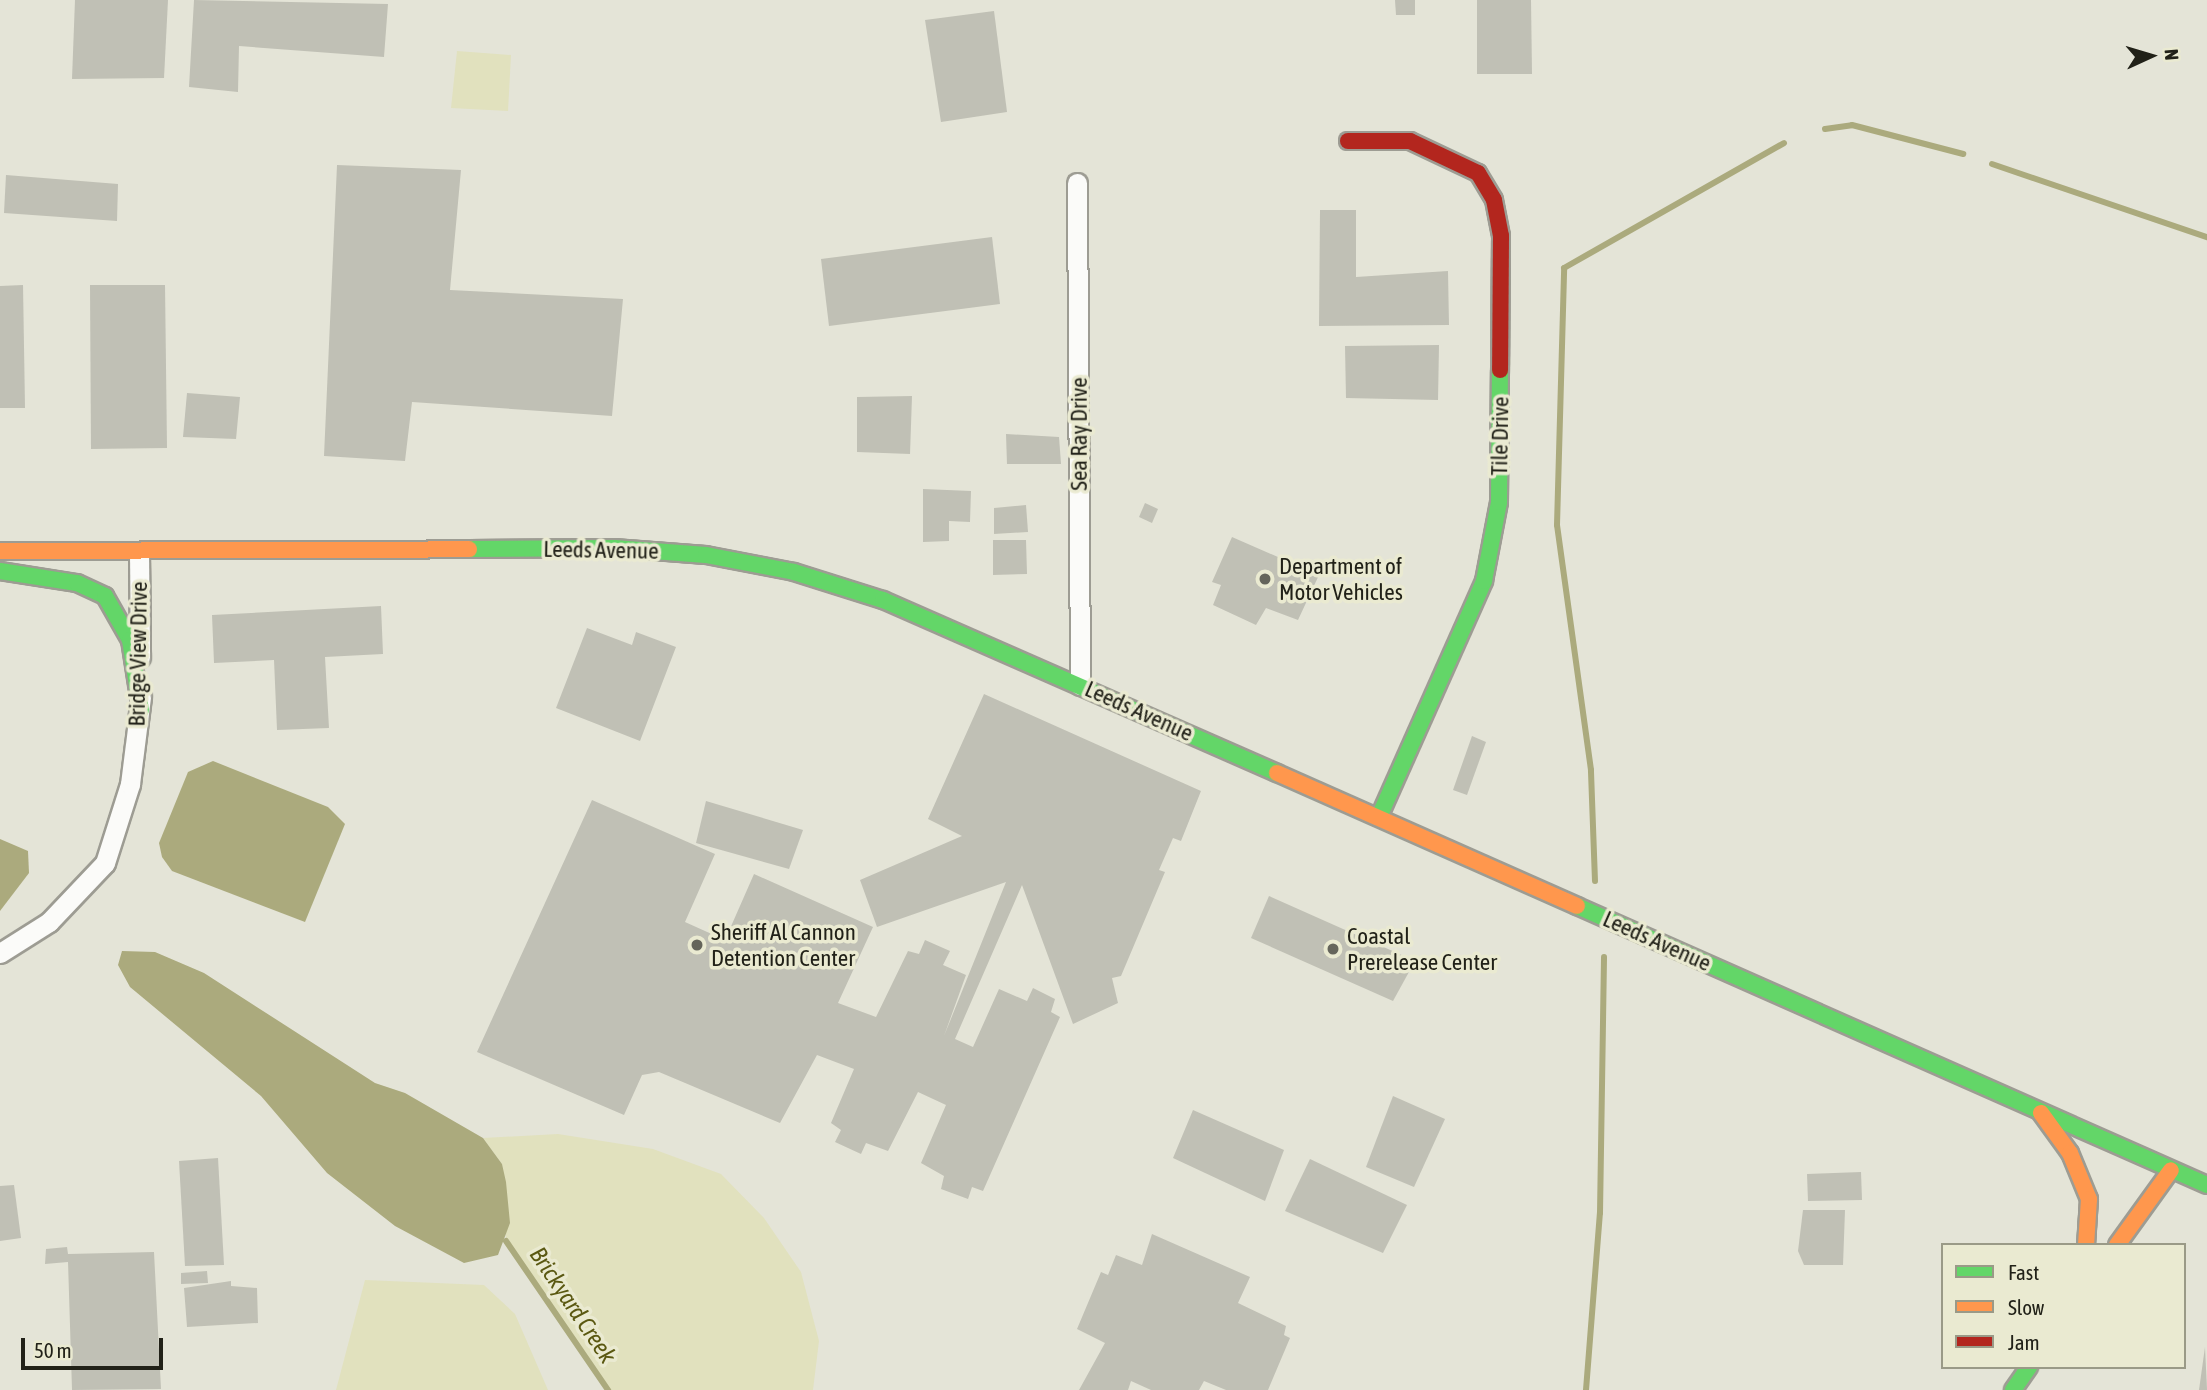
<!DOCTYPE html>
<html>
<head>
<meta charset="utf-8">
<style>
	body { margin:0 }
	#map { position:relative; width:2207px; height:1390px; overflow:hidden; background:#e4e4d7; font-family:"Asap Condensed",sans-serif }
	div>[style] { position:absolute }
	.green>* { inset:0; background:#e1e1be }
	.water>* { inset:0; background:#abaa7d }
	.stream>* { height:6px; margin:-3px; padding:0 3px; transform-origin:3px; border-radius:3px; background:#abaa7d }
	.building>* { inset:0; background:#c0c0b5 }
	.roads { filter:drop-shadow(2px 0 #9d9c93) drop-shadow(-2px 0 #9d9c93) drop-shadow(0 2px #9d9c93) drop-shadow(0 -2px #9d9c93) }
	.street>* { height:19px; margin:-9.5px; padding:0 9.5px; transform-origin:9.5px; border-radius:9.5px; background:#fbfbf9 }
	.fast>* { height:16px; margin:-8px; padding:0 8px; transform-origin:8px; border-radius:8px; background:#63d668 }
	.slow>* { height:16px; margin:-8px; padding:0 8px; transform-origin:8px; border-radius:8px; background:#ff974d }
	.jam>* { height:16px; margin:-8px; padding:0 8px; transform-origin:8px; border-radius:8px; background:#b3261e }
	.dots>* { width:19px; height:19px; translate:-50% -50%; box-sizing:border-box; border:4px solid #eaead1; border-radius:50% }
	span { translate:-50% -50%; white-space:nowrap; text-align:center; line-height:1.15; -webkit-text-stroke:7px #eaead1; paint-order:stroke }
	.street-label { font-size:23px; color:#212118 }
	.poi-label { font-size:23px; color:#212118 }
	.left { translate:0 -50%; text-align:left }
	.water-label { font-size:24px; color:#5a5811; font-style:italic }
	.legend { position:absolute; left:1941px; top:1243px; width:245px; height:126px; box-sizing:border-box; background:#eaead1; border:2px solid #9a9a87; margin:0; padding:9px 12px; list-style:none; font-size:21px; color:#212118 }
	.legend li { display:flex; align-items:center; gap:14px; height:35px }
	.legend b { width:35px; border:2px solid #9a9a87 }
	.north { position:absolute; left:2116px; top:21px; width:70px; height:70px; -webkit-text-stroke:5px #eaead1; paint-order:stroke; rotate:86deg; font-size:19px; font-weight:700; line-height:28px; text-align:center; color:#212118 }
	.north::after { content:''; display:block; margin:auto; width:24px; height:32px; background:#212118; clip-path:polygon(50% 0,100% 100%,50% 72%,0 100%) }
	.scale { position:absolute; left:21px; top:1338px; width:142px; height:32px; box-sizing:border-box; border:4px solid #212118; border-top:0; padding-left:9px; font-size:21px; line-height:24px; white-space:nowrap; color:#212118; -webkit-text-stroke:5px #eaead1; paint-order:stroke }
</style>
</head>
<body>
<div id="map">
	<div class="green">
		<div style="clip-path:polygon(457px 51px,511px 55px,508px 111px,451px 108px)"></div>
		<div style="clip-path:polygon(558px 1134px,653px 1149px,721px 1174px,764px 1218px,801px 1272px,819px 1341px,813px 1390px,608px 1390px,506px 1241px,502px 1164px,483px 1138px)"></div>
		<div style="clip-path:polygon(365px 1280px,484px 1285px,515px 1314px,548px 1390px,336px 1390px)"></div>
	</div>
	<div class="water">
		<div style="clip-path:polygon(213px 761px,328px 807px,345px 824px,305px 922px,172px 871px,162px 857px,159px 843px,188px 772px)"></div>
		<div style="clip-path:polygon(0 839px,28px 851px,29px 873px,0 911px)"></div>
		<div style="clip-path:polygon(122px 951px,155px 952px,204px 973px,375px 1083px,405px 1093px,483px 1138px,502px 1164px,506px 1182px,510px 1223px,498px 1255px,464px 1263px,395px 1226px,327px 1173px,261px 1096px,130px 987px,118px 965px)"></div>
	</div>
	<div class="stream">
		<div style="left:1825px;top:129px;width:27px;rotate:-8deg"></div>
		<div style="left:1852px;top:125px;width:115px;rotate:14.6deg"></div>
		<div style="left:1992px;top:164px;width:227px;rotate:18.8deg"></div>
		<div style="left:1595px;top:881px;width:111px;rotate:-92.1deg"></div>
		<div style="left:1591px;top:770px;width:247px;rotate:-97.9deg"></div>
		<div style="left:1557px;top:525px;width:257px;rotate:-88.4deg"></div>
		<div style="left:1564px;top:268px;width:253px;rotate:-29.6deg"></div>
		<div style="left:506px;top:1241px;width:181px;rotate:55.6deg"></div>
		<div style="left:1586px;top:1390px;width:178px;rotate:-85.5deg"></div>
		<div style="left:1600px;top:1213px;width:256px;rotate:-89.1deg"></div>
	</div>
	<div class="building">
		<div style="clip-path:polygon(75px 0,168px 0,164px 78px,72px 79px)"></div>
		<div style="clip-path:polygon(194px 0,388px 4px,384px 57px,239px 46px,238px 92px,189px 87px)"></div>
		<div style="clip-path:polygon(1395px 0,1415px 0,1415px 15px,1396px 15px)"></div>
		<div style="clip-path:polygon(1477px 0,1531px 0,1532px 74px,1477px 74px)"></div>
		<div style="clip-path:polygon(994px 11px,1007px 112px,941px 122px,925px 20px)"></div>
		<div style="clip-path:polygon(337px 165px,461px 170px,450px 290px,623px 299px,612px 416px,412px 402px,405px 461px,324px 456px)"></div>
		<div style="clip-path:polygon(6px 175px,118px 184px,117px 221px,4px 213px)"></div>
		<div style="clip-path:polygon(1320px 210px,1356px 210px,1356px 277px,1448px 271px,1449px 325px,1319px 326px)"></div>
		<div style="clip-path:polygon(992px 237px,1000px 304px,829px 326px,821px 259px)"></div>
		<div style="clip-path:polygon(23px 285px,25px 408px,0 408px,0 286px)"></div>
		<div style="clip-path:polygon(90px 285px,165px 285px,167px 448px,91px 449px)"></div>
		<div style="clip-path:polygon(1439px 345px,1438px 400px,1346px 398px,1345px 346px)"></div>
		<div style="clip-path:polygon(187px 393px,240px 397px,236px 439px,183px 437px)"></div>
		<div style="clip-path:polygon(912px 396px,910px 454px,857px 452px,857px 397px)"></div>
		<div style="clip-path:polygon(1006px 434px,1059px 437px,1061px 464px,1007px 464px)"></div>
		<div style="clip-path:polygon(923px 489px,971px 491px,970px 522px,949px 521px,949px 541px,923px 542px)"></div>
		<div style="clip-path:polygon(1145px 503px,1158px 509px,1152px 523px,1139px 517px)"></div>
		<div style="clip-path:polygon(1026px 505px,1028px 532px,994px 534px,994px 508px)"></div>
		<div style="clip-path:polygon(1232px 537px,1319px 575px,1298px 620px,1266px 608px,1256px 625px,1213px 605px,1221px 585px,1212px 582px)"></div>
		<div style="clip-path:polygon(993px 540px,1026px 540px,1027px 574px,993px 575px)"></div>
		<div style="clip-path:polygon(381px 606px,383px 654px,325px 657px,329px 728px,277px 730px,274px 660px,214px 663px,212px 615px)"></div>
		<div style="clip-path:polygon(587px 628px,632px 645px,636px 632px,676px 647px,640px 741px,556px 708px)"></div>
		<div style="clip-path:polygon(984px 694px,1201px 791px,1181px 841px,1173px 838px,1159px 870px,1165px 872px,1121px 976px,1112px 978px,1118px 1003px,1073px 1024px,1022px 885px,955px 1039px,973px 1047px,999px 989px,1027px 1001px,1033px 988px,1055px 999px,1051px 1012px,1060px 1017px,983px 1191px,972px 1187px,968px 1199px,941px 1189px,944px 1176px,921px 1163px,946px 1105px,918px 1092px,888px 1151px,866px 1143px,861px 1154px,835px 1142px,841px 1130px,831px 1123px,854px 1069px,817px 1055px,780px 1123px,659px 1072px,642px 1075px,624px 1115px,477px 1052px,592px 800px,715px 854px,685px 922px,725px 940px,754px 874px,873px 927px,838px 1003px,876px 1017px,908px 951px,919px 954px,925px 940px,950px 951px,943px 965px,966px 975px,944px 1036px,1006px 882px,877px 927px,860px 880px,962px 836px,928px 819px)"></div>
		<div style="clip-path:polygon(1472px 736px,1486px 742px,1467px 795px,1453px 790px)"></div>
		<div style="clip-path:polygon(706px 801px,803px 830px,789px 869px,696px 843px)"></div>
		<div style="clip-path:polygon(1269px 896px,1415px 961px,1393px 1001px,1251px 938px)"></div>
		<div style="clip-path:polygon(1393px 1096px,1445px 1119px,1414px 1187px,1366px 1167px)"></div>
		<div style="clip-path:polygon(1193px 1110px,1284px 1150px,1265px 1201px,1173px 1158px)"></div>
		<div style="clip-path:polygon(218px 1158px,224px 1265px,185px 1266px,179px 1161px)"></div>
		<div style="clip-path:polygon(1310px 1159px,1407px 1205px,1383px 1253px,1285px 1211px)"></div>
		<div style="clip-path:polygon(1861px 1172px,1862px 1200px,1808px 1201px,1807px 1174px)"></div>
		<div style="clip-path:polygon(14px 1185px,21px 1238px,0 1241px,0 1186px)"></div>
		<div style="clip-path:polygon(1803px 1210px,1845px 1210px,1843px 1265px,1804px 1265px,1798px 1251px)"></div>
		<div style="clip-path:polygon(1152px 1234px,1250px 1277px,1238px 1303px,1286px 1326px,1284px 1335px,1290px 1338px,1268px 1390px,1226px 1390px,1204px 1381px,1199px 1390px,1151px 1390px,1131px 1381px,1128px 1390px,1079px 1390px,1105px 1343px,1077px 1329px,1101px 1272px,1108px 1275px,1116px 1255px,1142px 1265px)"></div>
		<div style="clip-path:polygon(67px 1247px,68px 1254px,154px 1252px,161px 1389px,72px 1390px,68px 1262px,45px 1264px,46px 1249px)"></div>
		<div style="clip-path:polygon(207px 1271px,208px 1283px,181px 1284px,181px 1273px)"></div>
		<div style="clip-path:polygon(231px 1281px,231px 1286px,257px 1288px,258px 1323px,187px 1327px,184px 1288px)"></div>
		<div style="clip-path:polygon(2205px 1347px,2207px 1390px,2199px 1390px)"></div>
	</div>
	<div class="roads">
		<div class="street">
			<div style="left:1077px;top:183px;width:502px;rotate:89.66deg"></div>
			<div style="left:139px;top:553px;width:104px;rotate:89.4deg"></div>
			<div style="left:0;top:953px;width:58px;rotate:-32.3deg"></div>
			<div style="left:49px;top:922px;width:81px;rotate:-46.5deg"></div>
			<div style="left:105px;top:863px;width:83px;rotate:-72.4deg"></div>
			<div style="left:130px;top:784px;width:88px;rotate:-82.8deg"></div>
		</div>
		<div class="fast">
			<div style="left:469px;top:549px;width:145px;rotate:-0.4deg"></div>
			<div style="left:614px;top:548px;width:92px;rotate:4.4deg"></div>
			<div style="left:706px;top:555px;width:90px;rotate:10.9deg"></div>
			<div style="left:794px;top:572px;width:93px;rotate:17.5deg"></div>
			<div style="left:883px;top:600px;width:430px;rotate:23.7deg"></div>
			<div style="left:0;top:571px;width:78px;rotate:8.9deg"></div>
			<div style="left:77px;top:583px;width:31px;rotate:25deg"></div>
			<div style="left:105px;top:596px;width:51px;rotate:60.4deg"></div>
			<div style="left:130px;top:640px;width:71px;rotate:81.1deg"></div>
			<div style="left:1379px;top:817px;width:258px;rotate:-66deg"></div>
			<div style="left:1484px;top:581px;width:80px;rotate:-79.2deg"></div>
			<div style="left:1499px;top:502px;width:132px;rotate:-89.6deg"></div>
			<div style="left:1577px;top:906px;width:689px;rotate:23.89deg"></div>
			<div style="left:2013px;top:1390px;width:28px;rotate:-55deg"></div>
		</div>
		<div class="slow">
			<div style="left:0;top:551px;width:469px;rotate:-0.2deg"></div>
			<div style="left:1277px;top:773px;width:328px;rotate:23.9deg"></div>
			<div style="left:2041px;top:1113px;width:49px;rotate:54.1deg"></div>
			<div style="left:2070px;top:1153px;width:50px;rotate:67.6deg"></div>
			<div style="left:2089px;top:1199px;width:46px;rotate:93.7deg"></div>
			<div style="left:2117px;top:1245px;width:92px;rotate:-54.2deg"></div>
		</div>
		<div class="jam">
			<div style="left:1348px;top:141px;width:62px"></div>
			<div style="left:1410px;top:141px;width:75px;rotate:25.2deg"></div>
			<div style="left:1478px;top:173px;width:31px;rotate:59deg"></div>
			<div style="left:1494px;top:200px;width:37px;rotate:79deg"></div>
			<div style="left:1501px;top:236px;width:134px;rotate:90.4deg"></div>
		</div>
	</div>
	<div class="dots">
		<div style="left:1265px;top:579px;background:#65655b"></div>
		<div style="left:697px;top:945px;background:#65655b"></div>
		<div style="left:1333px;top:949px;background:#65655b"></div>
	</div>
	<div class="street-label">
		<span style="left:1079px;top:434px;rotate:-90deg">Sea Ray Drive</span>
		<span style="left:1500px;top:436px;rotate:-89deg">Tile Drive</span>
		<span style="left:601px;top:550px;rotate:1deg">Leeds Avenue</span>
		<span style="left:138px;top:654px;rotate:-89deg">Bridge View Drive</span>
		<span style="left:1139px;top:711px;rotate:24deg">Leeds Avenue</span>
		<span style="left:1657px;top:941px;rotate:24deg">Leeds Avenue</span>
	</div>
	<div class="poi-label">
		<span class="left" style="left:1279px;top:579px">Department of<br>Motor Vehicles</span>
		<span class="left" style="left:711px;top:945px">Sheriff Al Cannon<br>Detention Center</span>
		<span class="left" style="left:1347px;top:949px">Coastal<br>Prerelease Center</span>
	</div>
	<div class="water-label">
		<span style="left:573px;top:1305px;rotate:56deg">Brickyard Creek</span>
	</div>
	<ul class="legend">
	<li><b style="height:9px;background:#63d668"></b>Fast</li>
	<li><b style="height:9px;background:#ff974d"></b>Slow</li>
	<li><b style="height:9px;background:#b3261e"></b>Jam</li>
	</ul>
	<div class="north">N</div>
	<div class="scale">50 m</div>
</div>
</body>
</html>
